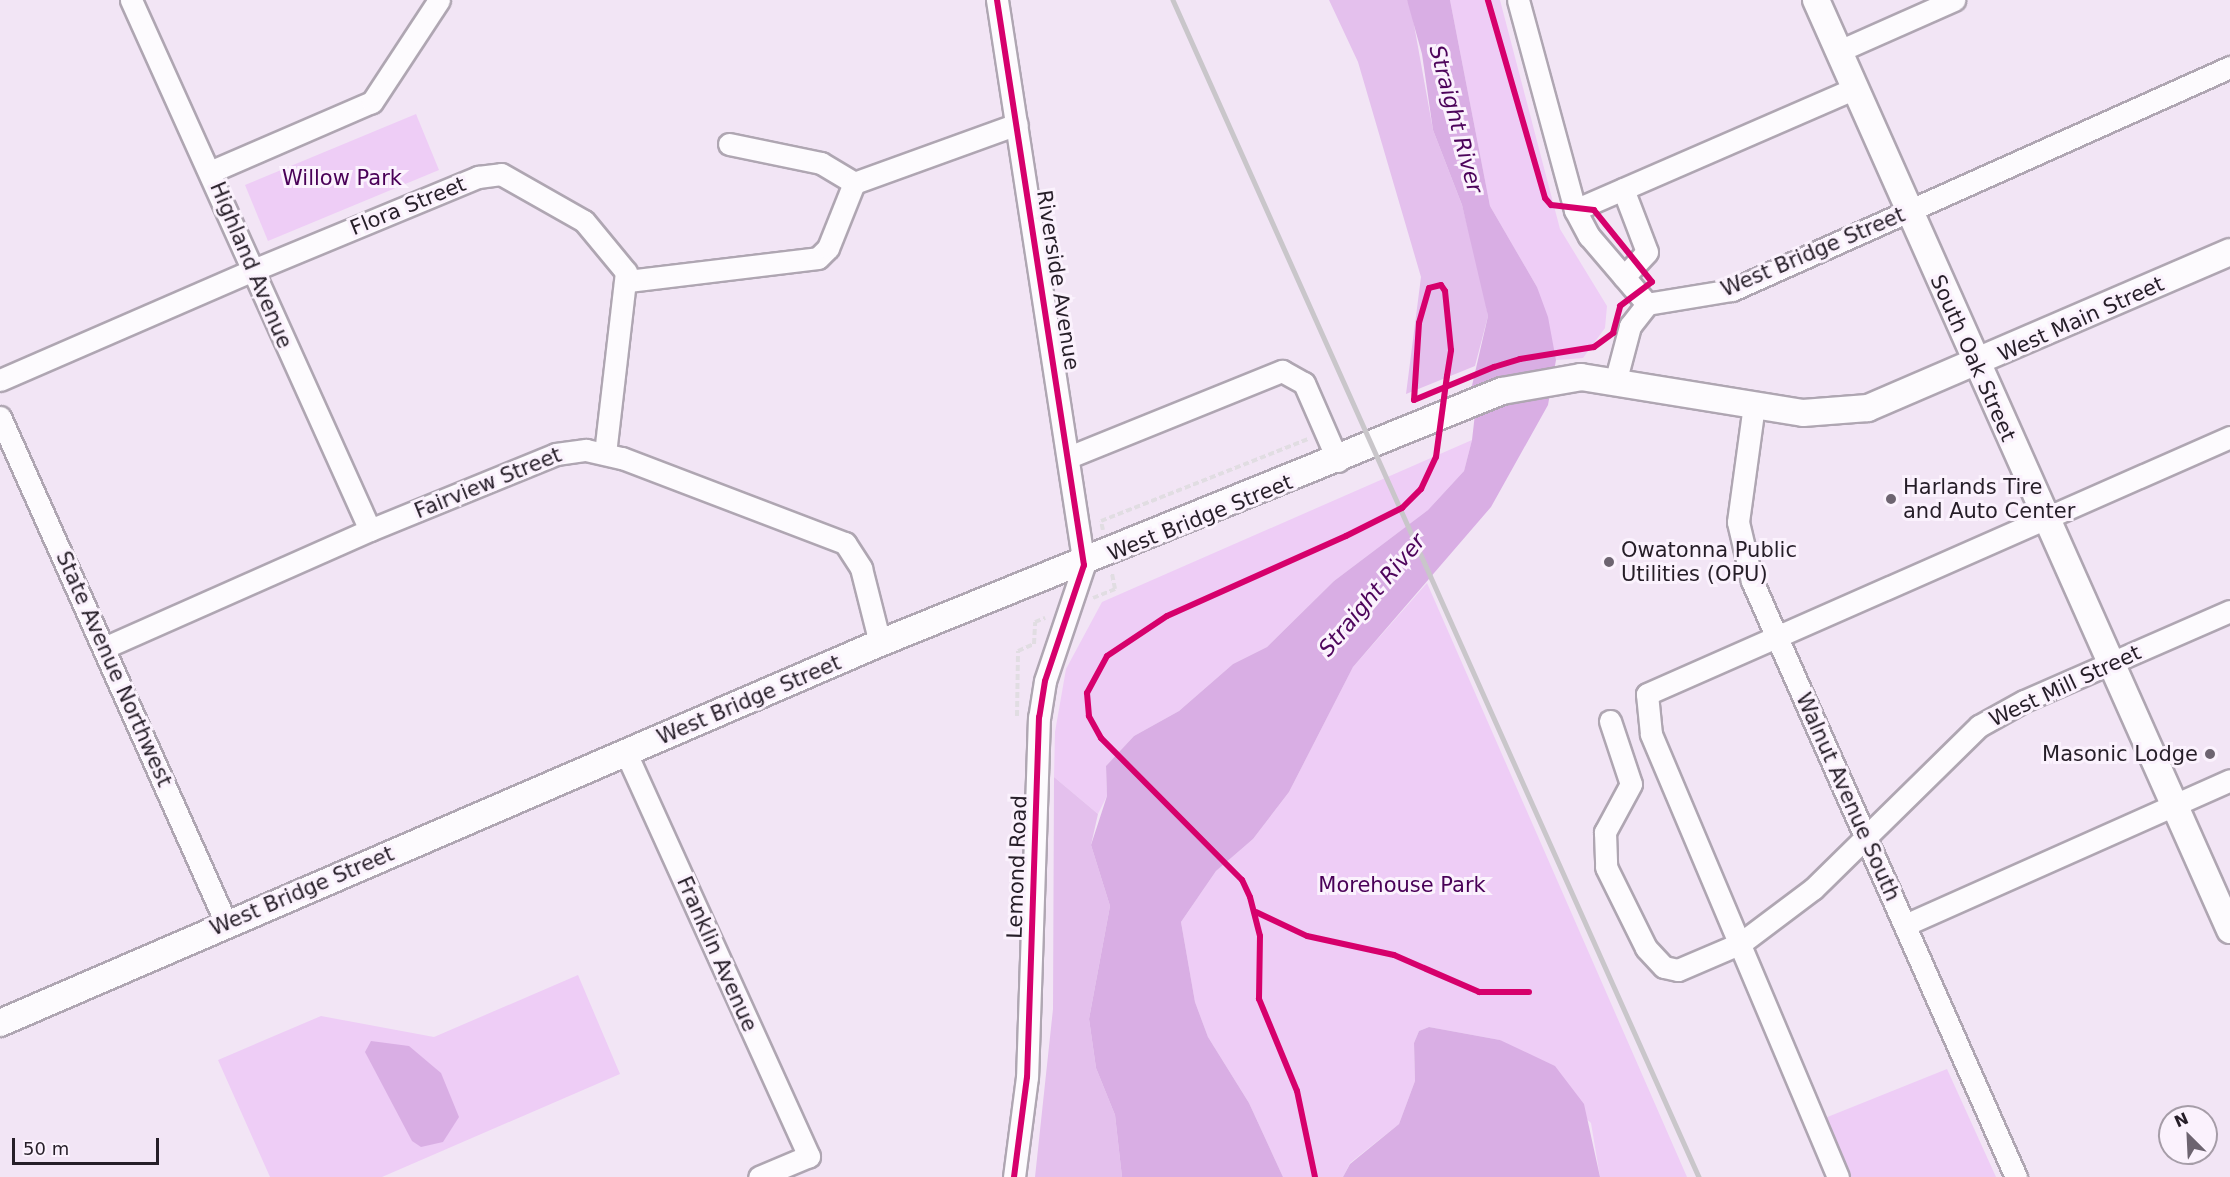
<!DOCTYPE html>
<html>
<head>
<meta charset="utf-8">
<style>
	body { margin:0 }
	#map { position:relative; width:2230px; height:1177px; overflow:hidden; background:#f2e5f5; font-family:"DejaVu Sans",sans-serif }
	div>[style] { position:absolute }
	.green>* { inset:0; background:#eecdf6 }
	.forest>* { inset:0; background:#e4c0ed }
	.water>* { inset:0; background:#d9aee4 }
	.path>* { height:4px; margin-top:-2px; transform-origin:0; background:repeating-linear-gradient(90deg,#e1dde2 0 6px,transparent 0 9px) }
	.roads { filter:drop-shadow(2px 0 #afa6b2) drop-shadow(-2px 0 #afa6b2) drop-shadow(0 2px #afa6b2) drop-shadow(0 -2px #afa6b2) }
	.minor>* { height:21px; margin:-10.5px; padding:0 10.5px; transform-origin:10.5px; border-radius:10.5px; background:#fdfbfe }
	.major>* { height:26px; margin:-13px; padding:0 13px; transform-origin:13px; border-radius:13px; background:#fdfbfe }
	.rail>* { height:4.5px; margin:-2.25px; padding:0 2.25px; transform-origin:2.25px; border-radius:2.25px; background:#c9c6ca }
	.cycleway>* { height:6px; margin:-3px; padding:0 3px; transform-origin:3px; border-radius:3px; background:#d6006c }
	.dots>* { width:16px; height:16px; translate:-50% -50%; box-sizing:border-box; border:3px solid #fbf2fd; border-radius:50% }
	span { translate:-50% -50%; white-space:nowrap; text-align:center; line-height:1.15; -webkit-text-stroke:6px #fbf2fd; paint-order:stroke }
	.park-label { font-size:21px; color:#490057 }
	.street-label { font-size:21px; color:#261e28 }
	.poi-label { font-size:21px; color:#261e28 }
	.left { translate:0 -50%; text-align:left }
	.right { translate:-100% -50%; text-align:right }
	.water-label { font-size:22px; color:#4d045b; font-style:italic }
	.north { position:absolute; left:2158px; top:1105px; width:60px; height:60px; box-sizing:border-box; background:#fbf2fd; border:2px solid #a69da8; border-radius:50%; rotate:336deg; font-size:16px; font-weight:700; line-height:24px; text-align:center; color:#261e28 }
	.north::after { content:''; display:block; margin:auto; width:21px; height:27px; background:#6d6470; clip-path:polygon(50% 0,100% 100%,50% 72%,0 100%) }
	.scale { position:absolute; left:12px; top:1138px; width:147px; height:27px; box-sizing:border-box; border:3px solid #261e28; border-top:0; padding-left:8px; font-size:18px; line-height:21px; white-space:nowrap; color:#261e28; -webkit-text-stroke:4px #fbf2fd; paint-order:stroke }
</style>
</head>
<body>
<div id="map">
	<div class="green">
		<div style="clip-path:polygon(1450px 0,1500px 0,1560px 229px,1607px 306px,1605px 328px,1583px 358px,1556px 360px,1537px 287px,1490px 206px)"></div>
		<div style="clip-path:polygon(416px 114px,439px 170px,268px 241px,245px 185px)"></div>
		<div style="clip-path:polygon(1472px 440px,1464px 471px,1428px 510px,1334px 581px,1267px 647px,1233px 664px,1179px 711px,1134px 736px,1106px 766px,1107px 796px,1098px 814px,1054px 777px,1055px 732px,1066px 669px,1102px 602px)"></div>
		<div style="clip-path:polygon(1427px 583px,1687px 1177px,1600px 1177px,1591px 1123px,1500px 1040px,1429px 1027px,1419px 1031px,1414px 1043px,1415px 1081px,1399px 1124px,1350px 1163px,1343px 1177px,1283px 1177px,1249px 1103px,1208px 1037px,1195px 1002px,1181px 922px,1216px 871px,1253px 839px,1289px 792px,1353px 667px)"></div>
		<div style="clip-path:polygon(578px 975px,620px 1074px,382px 1177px,270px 1177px,218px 1060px,321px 1016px,434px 1037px)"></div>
		<div style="clip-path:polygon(1947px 1069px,1996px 1177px,1844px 1177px,1820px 1120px)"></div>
	</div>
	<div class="forest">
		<div style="clip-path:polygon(1329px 0,1407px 0,1411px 8px,1433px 130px,1462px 205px,1482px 283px,1488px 316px,1475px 366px,1406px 394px,1421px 277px,1358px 62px)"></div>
		<div style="clip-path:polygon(1054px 777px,1098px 814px,1091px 845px,1110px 906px,1089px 1019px,1096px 1068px,1115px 1115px,1122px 1177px,1035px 1177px,1053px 1009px)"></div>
	</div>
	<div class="water">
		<div style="clip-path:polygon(1407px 0,1450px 0,1490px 206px,1537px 287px,1548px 317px,1556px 360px,1548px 405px,1491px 507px,1353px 667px,1289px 792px,1253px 839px,1216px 871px,1181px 922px,1195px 1002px,1208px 1037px,1249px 1103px,1283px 1177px,1122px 1177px,1115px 1115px,1096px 1068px,1089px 1019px,1110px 906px,1091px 845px,1107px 796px,1106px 766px,1134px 736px,1179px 711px,1233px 664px,1267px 647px,1334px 581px,1428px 510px,1464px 471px,1472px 440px,1476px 405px,1471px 390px,1488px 316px,1462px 205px,1433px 130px,1422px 54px)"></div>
		<div style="clip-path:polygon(1429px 1027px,1500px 1040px,1555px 1066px,1584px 1104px,1600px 1177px,1343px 1177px,1350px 1164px,1399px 1124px,1415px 1081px,1414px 1043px,1419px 1031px)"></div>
		<div style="clip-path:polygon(371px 1041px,409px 1046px,441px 1073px,459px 1117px,443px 1142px,421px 1147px,412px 1141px,365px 1052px)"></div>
	</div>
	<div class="path">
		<div style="left:1103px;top:530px;width:9px;rotate:-103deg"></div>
		<div style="left:1101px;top:521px;width:223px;rotate:-21.6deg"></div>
		<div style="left:1093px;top:598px;width:24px;rotate:-22deg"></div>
		<div style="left:1115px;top:589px;width:16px;rotate:-101deg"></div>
		<div style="left:1017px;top:716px;width:65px;rotate:-89.1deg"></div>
		<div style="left:1018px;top:651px;width:17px;rotate:-24deg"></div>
		<div style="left:1034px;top:644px;width:22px;rotate:-87deg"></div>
		<div style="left:1035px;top:622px;width:11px;rotate:-22deg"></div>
	</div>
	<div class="roads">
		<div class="minor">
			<div style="left:131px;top:0;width:581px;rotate:65.73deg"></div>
			<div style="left:997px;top:0;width:572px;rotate:81.25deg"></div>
			<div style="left:1084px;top:565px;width:122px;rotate:108.6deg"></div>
			<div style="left:1045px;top:681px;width:36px;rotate:99deg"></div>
			<div style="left:1039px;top:717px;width:360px;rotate:91.9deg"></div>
			<div style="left:1027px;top:1077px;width:101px;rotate:97.4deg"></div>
			<div style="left:1518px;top:0;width:218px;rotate:74.8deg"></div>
			<div style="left:1575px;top:210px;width:30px;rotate:62deg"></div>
			<div style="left:1589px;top:236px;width:89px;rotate:49.5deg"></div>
			<div style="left:1839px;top:51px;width:126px;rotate:-23.9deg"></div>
			<div style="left:729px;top:144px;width:94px;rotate:11.7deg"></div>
			<div style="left:821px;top:163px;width:39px;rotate:31deg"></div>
			<div style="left:210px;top:172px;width:176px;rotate:-23.4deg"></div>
			<div style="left:372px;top:102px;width:122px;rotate:-56.7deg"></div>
			<div style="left:1623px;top:189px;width:67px;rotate:69.1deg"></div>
			<div style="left:1647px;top:252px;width:34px;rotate:133deg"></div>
			<div style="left:1575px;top:210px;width:305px;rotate:-23.5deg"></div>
			<div style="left:628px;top:281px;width:191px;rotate:-6.9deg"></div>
			<div style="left:818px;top:258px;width:14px;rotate:-45deg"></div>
			<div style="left:828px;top:248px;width:70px;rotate:-68.2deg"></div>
			<div style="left:854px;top:183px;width:173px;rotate:-19.9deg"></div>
			<div style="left:1616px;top:379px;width:55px;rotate:-75.2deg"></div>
			<div style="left:1630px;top:326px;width:28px;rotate:-52deg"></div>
			<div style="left:1647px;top:304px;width:86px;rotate:-9.4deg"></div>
			<div style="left:1732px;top:290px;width:546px;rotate:-24.12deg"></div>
			<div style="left:0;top:380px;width:274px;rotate:-23.5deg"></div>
			<div style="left:251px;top:271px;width:246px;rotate:-22.5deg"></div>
			<div style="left:478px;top:177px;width:23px;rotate:-7deg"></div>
			<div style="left:501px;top:174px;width:95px;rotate:29.5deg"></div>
			<div style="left:584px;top:221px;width:66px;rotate:50.5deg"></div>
			<div style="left:626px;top:272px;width:182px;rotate:96.6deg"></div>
			<div style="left:1754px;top:405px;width:118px;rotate:97.8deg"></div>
			<div style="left:1738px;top:522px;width:61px;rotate:76.7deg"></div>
			<div style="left:1752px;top:581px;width:652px;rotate:66.11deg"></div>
			<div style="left:0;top:417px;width:554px;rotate:65.93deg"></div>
			<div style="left:1069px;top:457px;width:230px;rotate:-22deg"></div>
			<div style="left:1282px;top:371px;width:25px;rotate:29deg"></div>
			<div style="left:1304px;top:383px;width:85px;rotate:66.4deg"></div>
			<div style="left:106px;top:647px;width:289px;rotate:-23.9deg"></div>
			<div style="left:370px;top:530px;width:201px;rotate:-22.2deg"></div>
			<div style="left:556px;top:454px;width:30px;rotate:-8deg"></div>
			<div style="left:586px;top:450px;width:37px;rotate:13deg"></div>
			<div style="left:622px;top:458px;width:239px;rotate:20.9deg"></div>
			<div style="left:845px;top:543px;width:30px;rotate:57deg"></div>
			<div style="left:861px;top:568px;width:77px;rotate:75.8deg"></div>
			<div style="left:1610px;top:721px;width:66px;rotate:71.6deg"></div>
			<div style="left:1631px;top:784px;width:55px;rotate:118.4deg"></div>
			<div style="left:1605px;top:832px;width:35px;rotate:88deg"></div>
			<div style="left:1606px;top:867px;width:90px;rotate:63.7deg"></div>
			<div style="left:1646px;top:948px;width:26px;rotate:47deg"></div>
			<div style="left:1664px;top:967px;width:14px;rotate:12deg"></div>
			<div style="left:1678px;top:970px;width:69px;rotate:-23.2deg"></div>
			<div style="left:1741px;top:943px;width:90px;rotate:-36.9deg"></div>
			<div style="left:1813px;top:889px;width:233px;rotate:-44.5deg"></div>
			<div style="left:1979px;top:726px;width:51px;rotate:-29.1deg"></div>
			<div style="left:2024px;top:701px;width:225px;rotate:-23.6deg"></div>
			<div style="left:626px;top:753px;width:443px;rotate:65.6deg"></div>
			<div style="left:809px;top:1156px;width:54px;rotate:157.2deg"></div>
			<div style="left:1905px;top:925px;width:356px;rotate:-24deg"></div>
			<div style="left:1838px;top:1177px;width:481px;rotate:-112.9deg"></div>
			<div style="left:1651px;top:734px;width:40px;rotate:-95.7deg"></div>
			<div style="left:1647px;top:694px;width:637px;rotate:-23.79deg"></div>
		</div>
		<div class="major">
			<div style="left:1816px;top:0;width:1018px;rotate:66deg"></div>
			<div style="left:0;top:1023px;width:959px;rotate:-23.36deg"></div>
			<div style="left:880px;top:643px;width:671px;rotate:-22.06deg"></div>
			<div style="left:1502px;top:391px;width:80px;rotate:-10deg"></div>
			<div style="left:1581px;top:377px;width:225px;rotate:9.2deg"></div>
			<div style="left:1803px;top:413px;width:65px;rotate:-4.4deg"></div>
			<div style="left:1868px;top:408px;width:394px;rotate:-23.3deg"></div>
		</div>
	</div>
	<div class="rail">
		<div style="left:1173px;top:0;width:1289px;rotate:65.92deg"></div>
	</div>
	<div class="cycleway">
		<div style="left:997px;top:0;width:572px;rotate:81.25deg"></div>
		<div style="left:1084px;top:565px;width:122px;rotate:108.6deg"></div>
		<div style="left:1045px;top:681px;width:36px;rotate:99deg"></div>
		<div style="left:1039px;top:717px;width:360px;rotate:91.9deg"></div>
		<div style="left:1027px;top:1077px;width:101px;rotate:97.4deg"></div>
		<div style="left:1256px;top:912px;width:56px;rotate:25.2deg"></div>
		<div style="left:1307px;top:936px;width:89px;rotate:12.3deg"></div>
		<div style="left:1394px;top:955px;width:93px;rotate:23.5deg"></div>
		<div style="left:1479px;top:992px;width:50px"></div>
		<div style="left:1315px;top:1177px;width:88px;rotate:-101.8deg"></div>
		<div style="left:1297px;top:1091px;width:100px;rotate:-112.4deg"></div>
		<div style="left:1259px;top:999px;width:63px;rotate:-89.1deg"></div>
		<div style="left:1260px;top:936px;width:40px;rotate:-104.4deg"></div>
		<div style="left:1250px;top:897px;width:19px;rotate:-115deg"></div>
		<div style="left:1242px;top:880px;width:200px;rotate:-134.8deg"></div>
		<div style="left:1101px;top:738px;width:25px;rotate:-119deg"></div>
		<div style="left:1089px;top:716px;width:23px;rotate:-95deg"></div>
		<div style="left:1087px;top:693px;width:42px;rotate:-61.6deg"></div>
		<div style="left:1107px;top:656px;width:72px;rotate:-33.7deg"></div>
		<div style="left:1167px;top:616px;width:196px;rotate:-24.1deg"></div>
		<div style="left:1346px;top:536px;width:63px;rotate:-26.6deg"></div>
		<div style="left:1402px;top:508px;width:27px;rotate:-45deg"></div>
		<div style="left:1421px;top:489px;width:35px;rotate:-65deg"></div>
		<div style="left:1436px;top:457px;width:82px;rotate:-82.3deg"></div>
		<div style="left:1447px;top:376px;width:26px;rotate:-81deg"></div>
		<div style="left:1451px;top:350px;width:59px;rotate:-95.8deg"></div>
		<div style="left:1445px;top:291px;width:7px;rotate:-124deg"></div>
		<div style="left:1441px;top:285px;width:12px;rotate:166deg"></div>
		<div style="left:1429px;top:288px;width:36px;rotate:106deg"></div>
		<div style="left:1419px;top:323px;width:77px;rotate:93.7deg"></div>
		<div style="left:1414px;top:400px;width:87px;rotate:-22.4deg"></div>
		<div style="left:1494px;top:367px;width:27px;rotate:-17deg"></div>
		<div style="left:1520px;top:359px;width:75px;rotate:-9.2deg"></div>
		<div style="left:1594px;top:347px;width:24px;rotate:-36deg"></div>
		<div style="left:1613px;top:333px;width:28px;rotate:-75deg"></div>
		<div style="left:1620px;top:306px;width:40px;rotate:-37deg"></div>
		<div style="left:1652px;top:282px;width:92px;rotate:-128.9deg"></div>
		<div style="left:1594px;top:210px;width:43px;rotate:-173.4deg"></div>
		<div style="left:1551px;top:205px;width:9px;rotate:-131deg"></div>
		<div style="left:1545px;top:198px;width:206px;rotate:-106.1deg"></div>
	</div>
	<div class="dots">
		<div style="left:1891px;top:499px;background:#6d6470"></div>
		<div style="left:1609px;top:562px;background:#6d6470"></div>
		<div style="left:2210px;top:754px;background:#6d6470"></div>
	</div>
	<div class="park-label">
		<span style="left:342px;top:178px">Willow Park</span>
		<span style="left:1402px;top:885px">Morehouse Park</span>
	</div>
	<div class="street-label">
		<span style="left:408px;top:206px;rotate:-22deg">Flora Street</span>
		<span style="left:1813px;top:252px;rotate:-23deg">West Bridge Street</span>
		<span style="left:251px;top:265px;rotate:67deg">Highland Avenue</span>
		<span style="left:1058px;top:280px;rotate:81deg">Riverside Avenue</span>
		<span style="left:2081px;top:319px;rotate:-24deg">West Main Street</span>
		<span style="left:1973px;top:358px;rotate:66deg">South Oak Street</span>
		<span style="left:488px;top:483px;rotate:-22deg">Fairview Street</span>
		<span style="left:1200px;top:518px;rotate:-22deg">West Bridge Street</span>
		<span style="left:114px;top:669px;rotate:66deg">State Avenue Northwest</span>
		<span style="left:2065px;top:686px;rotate:-25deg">West Mill Street</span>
		<span style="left:749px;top:700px;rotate:-23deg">West Bridge Street</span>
		<span style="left:1848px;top:797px;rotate:66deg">Walnut Avenue South</span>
		<span style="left:1017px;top:867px;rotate:-88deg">Lemond Road</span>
		<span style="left:302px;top:891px;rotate:-23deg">West Bridge Street</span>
		<span style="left:717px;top:954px;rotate:66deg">Franklin Avenue</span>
	</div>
	<div class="poi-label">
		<span class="left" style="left:1903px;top:499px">Harlands Tire<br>and Auto Center</span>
		<span class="left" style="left:1621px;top:562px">Owatonna Public<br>Utilities (OPU)</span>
		<span class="right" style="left:2198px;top:754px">Masonic Lodge</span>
	</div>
	<div class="water-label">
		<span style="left:1456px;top:119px;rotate:75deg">Straight River</span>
		<span style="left:1372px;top:595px;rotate:-50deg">Straight River</span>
	</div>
	<div class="north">N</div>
	<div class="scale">50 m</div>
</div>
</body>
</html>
